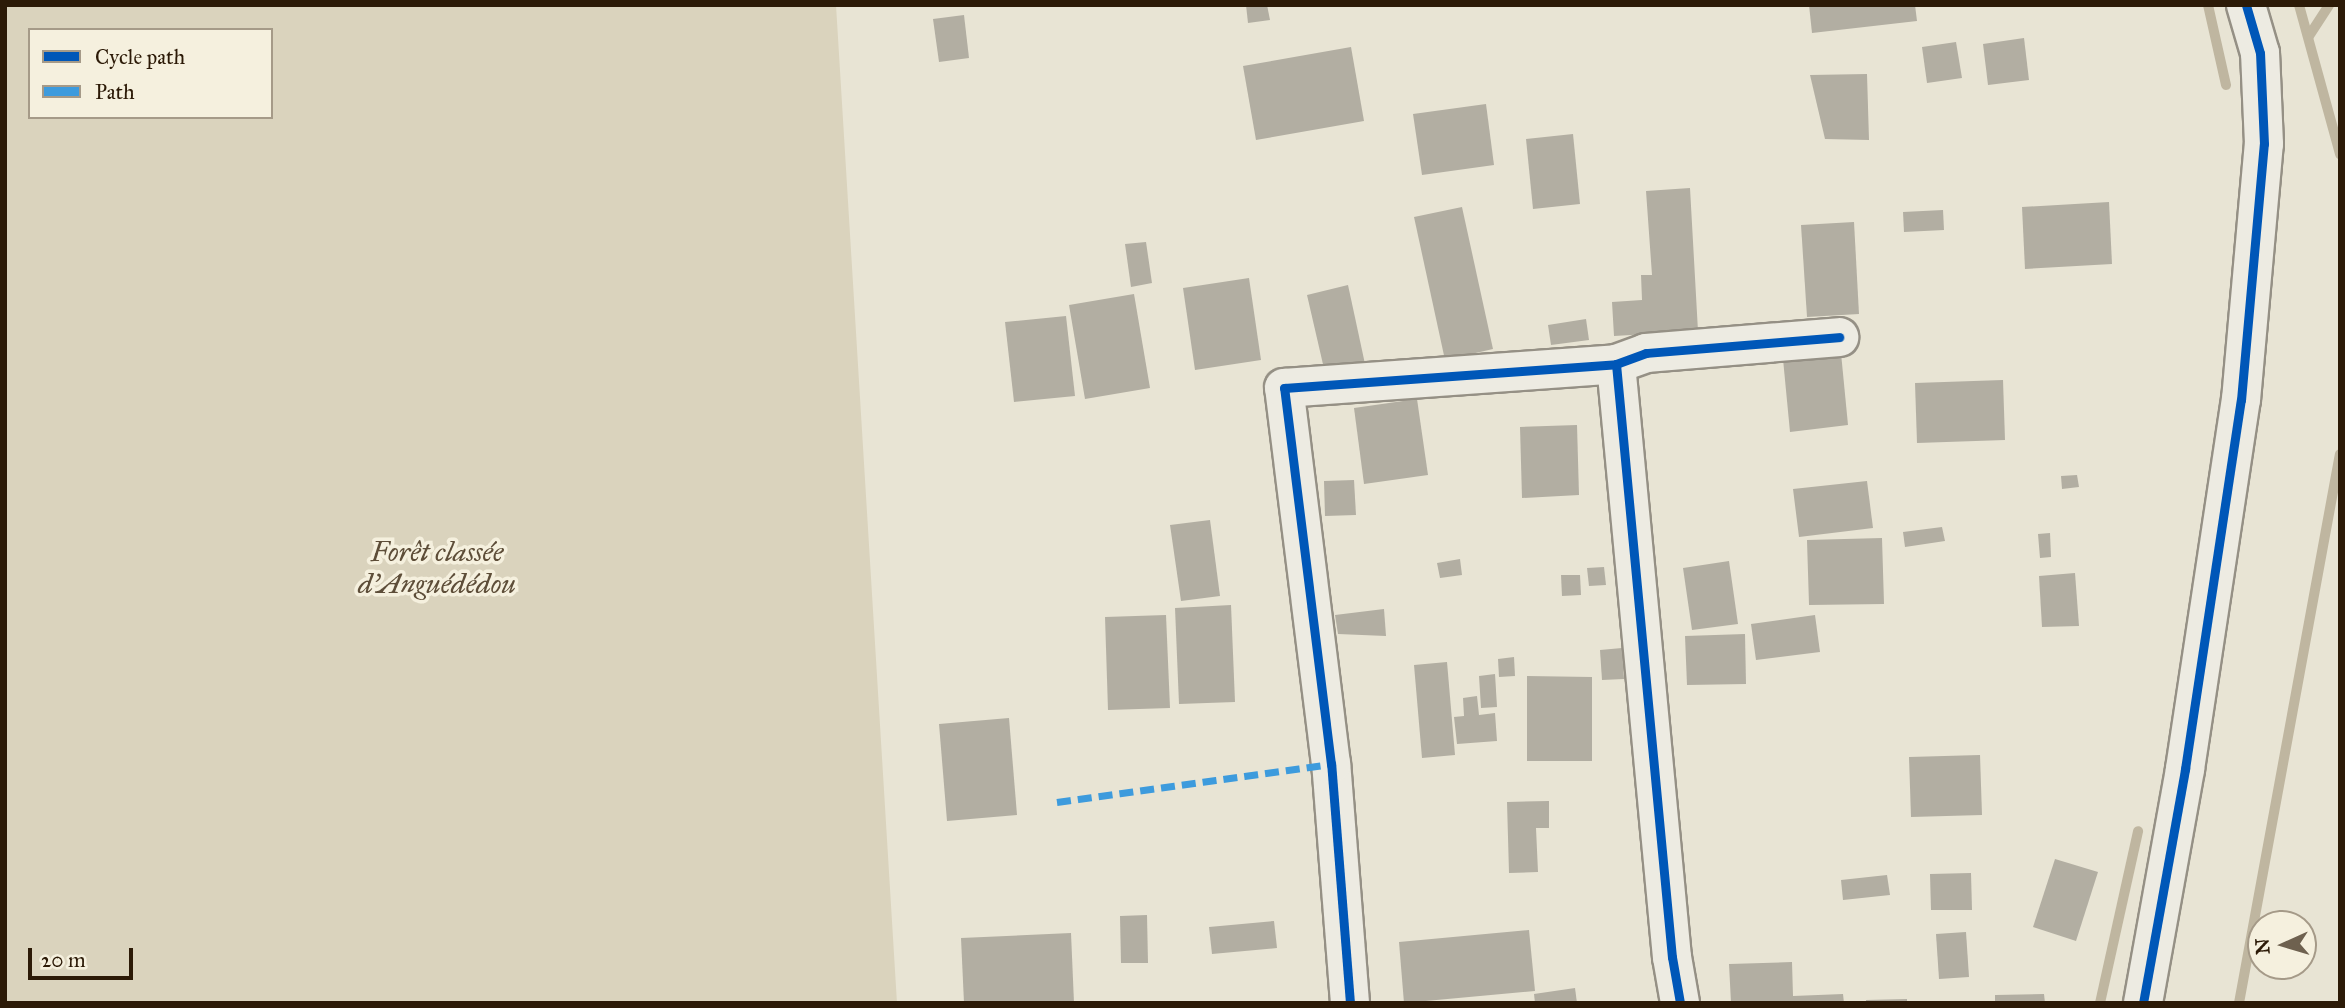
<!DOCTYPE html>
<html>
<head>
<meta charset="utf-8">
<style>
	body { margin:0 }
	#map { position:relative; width:2345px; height:1008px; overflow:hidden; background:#e8e4d4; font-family:"IM FELL Great Primer",serif }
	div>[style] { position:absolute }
	.green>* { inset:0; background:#dad3bd }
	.stream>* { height:10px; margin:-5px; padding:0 5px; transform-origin:5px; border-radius:5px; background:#bfb6a0 }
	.building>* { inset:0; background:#b2aea2 }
	.roads { filter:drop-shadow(2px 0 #959085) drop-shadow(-2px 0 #959085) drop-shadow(0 2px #959085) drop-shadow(0 -2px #959085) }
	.minor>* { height:38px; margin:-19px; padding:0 19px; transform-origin:19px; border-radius:19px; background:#edebe2 }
	.tertiary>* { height:38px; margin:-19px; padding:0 19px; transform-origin:19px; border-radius:19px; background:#edebe2 }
	.quiet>* { height:7px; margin-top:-3.5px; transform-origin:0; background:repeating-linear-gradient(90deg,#3d9bdd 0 14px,transparent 0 21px) }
	.cycleway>* { height:9px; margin:-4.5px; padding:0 4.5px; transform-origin:4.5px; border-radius:4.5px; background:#0057b8 }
	span { translate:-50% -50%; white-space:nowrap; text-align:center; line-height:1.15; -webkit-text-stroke:7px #f5f0de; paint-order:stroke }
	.park-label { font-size:28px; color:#5d4d38; font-style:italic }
	.frame { position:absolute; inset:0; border:7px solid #2c1a07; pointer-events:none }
	.legend { position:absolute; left:28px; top:28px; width:245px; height:91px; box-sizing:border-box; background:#f5f0de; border:2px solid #a59a88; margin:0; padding:9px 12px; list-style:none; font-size:21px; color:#2c1a07 }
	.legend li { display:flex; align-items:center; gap:14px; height:35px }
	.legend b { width:35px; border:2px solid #a59a88 }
	.north { position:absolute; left:2247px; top:910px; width:70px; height:70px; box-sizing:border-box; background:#f5f0de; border:2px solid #a59a88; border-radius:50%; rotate:266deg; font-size:19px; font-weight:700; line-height:28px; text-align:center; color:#2c1a07 }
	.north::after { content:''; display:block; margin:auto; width:24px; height:32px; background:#6e614f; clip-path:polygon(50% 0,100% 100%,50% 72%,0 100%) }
	.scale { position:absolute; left:28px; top:948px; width:105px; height:32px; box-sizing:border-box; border:4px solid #2c1a07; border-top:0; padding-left:9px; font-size:21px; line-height:24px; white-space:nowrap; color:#2c1a07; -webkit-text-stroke:5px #f5f0de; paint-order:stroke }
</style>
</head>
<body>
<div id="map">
	<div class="green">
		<div style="clip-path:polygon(evenodd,5px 5px,836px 5px,897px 1003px,5px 1003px,5px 5px,30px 30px,271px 30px,271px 117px,30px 117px,30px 30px)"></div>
	</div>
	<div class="stream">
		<div style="left:2208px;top:5px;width:82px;rotate:77.3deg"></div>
		<div style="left:2299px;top:5px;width:155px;rotate:74.6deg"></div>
		<div style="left:2309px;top:36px;width:37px;rotate:-57deg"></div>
		<div style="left:2100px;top:1003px;width:176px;rotate:-77.5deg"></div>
		<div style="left:2239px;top:1003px;width:558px;rotate:-79.58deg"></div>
	</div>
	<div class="building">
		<div style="clip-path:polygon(1246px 5px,1267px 5px,1270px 20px,1248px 23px)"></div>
		<div style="clip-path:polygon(1809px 5px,1915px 5px,1917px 21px,1812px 33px)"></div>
		<div style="clip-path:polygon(964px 15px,969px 58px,939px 62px,933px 19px)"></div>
		<div style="clip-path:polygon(2024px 38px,2029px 80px,1988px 85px,1983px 44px)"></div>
		<div style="clip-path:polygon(1956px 42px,1962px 78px,1927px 83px,1922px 47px)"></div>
		<div style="clip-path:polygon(1351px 47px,1364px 121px,1256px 140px,1243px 66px)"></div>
		<div style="clip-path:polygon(1867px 74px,1869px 140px,1825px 139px,1810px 75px)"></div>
		<div style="clip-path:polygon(1486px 104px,1494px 165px,1422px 175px,1413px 114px)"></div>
		<div style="clip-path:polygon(1573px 134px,1580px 204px,1533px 209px,1526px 139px)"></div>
		<div style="clip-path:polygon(1690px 188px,1698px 331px,1614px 336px,1612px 302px,1642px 300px,1641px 275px,1652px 275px,1646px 191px)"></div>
		<div style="clip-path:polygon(2109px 202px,2112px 264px,2025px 269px,2022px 207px)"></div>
		<div style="clip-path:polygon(1462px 207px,1493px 349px,1445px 360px,1414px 217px)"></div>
		<div style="clip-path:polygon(1943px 210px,1944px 230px,1904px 232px,1903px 212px)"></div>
		<div style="clip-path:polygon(1854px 222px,1859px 314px,1807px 317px,1801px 225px)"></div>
		<div style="clip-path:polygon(1146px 242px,1152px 283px,1131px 287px,1125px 244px)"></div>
		<div style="clip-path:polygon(1249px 278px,1261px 360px,1195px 370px,1183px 288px)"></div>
		<div style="clip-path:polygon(1348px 285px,1365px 364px,1325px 373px,1307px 295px)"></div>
		<div style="clip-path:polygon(1134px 294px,1150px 388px,1085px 399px,1069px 305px)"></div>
		<div style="clip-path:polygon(1066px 316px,1075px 396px,1014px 402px,1005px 322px)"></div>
		<div style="clip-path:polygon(1586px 319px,1589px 340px,1551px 345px,1548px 325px)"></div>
		<div style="clip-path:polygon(1841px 353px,1848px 425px,1790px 432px,1783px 359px)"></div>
		<div style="clip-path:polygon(2003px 380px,2005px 440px,1917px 443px,1915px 383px)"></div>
		<div style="clip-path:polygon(1417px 399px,1428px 475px,1364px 484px,1354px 408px)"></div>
		<div style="clip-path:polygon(1577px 425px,1579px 495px,1522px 498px,1520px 427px)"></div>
		<div style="clip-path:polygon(2077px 475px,2079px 487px,2062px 489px,2061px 476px)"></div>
		<div style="clip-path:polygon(1354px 480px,1356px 515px,1325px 516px,1324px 481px)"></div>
		<div style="clip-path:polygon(1867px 481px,1873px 528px,1799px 537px,1793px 489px)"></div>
		<div style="clip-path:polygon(1210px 520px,1220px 596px,1181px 601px,1170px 525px)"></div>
		<div style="clip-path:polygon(1942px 527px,1945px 541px,1905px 547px,1903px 532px)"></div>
		<div style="clip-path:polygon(2050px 533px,2051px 557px,2040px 558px,2038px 534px)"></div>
		<div style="clip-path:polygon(1882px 538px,1884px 604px,1809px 605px,1807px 540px)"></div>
		<div style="clip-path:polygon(1460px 559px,1462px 575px,1440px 578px,1437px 563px)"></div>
		<div style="clip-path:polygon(1729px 561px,1738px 624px,1692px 630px,1683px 568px)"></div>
		<div style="clip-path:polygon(1604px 567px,1606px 585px,1589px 586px,1587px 568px)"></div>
		<div style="clip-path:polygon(2075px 573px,2079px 626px,2042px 627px,2039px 576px)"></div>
		<div style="clip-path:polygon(1561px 575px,1580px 575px,1581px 595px,1562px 596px)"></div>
		<div style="clip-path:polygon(1231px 605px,1235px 702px,1179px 704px,1175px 608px)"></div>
		<div style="clip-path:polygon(1384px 609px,1386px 636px,1338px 634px,1335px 615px)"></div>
		<div style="clip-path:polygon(1166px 615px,1170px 708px,1108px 710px,1105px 617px)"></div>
		<div style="clip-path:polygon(1815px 615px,1820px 652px,1756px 660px,1751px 624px)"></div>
		<div style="clip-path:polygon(1745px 634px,1746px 684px,1687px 685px,1685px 636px)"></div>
		<div style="clip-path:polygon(1622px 648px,1624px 679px,1602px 680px,1600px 650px)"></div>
		<div style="clip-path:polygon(1514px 657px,1515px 676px,1499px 677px,1498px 659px)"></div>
		<div style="clip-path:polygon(1447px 662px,1455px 755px,1422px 758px,1414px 665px)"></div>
		<div style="clip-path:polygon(1495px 674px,1497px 707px,1481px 708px,1479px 676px)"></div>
		<div style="clip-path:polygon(1527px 676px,1592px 677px,1592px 761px,1527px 761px)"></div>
		<div style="clip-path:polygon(1477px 696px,1479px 715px,1495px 713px,1497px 741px,1457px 744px,1454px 717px,1464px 716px,1463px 698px)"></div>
		<div style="clip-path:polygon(1009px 718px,1017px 815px,947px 821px,939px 724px)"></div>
		<div style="clip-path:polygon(1980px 755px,1982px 815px,1911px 817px,1909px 757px)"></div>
		<div style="clip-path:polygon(1549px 801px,1549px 828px,1536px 828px,1538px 872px,1509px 873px,1507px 802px)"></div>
		<div style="clip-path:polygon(2055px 859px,2098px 872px,2076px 941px,2033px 927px)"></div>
		<div style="clip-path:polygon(1971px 873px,1972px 910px,1931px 910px,1930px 874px)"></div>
		<div style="clip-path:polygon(1887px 875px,1890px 895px,1843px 900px,1841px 880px)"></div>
		<div style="clip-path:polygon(1147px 915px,1148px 963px,1121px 963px,1120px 916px)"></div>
		<div style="clip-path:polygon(1274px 921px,1277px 948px,1212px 954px,1209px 927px)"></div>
		<div style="clip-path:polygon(1529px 930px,1535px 991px,1404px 1003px,1399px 942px)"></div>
		<div style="clip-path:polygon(1966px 932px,1969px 977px,1939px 979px,1936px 934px)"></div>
		<div style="clip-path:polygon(1071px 933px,1074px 1003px,964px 1003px,961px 938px)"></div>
		<div style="clip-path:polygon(1792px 962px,1793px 996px,1843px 994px,1844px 1003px,1731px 1003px,1729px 964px)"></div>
		<div style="clip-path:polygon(1575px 988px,1577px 1003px,1535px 1003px,1534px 994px)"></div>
		<div style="clip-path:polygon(2044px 994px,2045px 1003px,1995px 1003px,1995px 995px)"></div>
		<div style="clip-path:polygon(1907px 999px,1907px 1003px,1866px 1003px,1866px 1000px)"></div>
	</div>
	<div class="roads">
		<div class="minor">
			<div style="left:1616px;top:364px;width:596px;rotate:84.61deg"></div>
			<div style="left:1672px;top:957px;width:47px;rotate:80.1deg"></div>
			<div style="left:1350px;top:1003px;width:240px;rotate:-94.5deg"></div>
			<div style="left:1331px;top:764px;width:379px;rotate:-97.1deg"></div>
			<div style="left:1284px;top:388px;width:333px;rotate:-4.1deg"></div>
			<div style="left:1616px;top:364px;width:32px;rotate:-20deg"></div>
			<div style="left:1646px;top:353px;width:194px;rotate:-4.7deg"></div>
		</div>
		<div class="tertiary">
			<div style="left:2143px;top:1003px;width:238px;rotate:-79.8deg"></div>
			<div style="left:2185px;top:769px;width:373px;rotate:-81.4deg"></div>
			<div style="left:2241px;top:400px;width:257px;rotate:-84.9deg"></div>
			<div style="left:2264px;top:144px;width:91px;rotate:-92.5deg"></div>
			<div style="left:2260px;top:53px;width:50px;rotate:-106.3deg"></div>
		</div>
	</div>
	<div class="quiet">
		<div style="left:1057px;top:802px;width:277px;rotate:-7.9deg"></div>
	</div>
	<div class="cycleway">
		<div style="left:1616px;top:364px;width:596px;rotate:84.61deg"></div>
		<div style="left:1672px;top:957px;width:47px;rotate:80.1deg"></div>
		<div style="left:1350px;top:1003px;width:240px;rotate:-94.5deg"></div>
		<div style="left:1331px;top:764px;width:379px;rotate:-97.1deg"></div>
		<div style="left:1284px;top:388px;width:333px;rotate:-4.1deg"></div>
		<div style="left:1616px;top:364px;width:32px;rotate:-20deg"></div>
		<div style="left:1646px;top:353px;width:194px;rotate:-4.7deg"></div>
		<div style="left:2143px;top:1003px;width:238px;rotate:-79.8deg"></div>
		<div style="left:2185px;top:769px;width:373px;rotate:-81.4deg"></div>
		<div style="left:2241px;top:400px;width:257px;rotate:-84.9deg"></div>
		<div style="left:2264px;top:144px;width:91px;rotate:-92.5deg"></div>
		<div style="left:2260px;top:53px;width:50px;rotate:-106.3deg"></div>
	</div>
	<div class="park-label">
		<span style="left:437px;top:568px">Forêt classée<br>d’Anguédédou</span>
	</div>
	<div class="frame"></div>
	<ul class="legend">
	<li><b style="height:9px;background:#0057b8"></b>Cycle path</li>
	<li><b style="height:9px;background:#3d9bdd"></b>Path</li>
	</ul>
	<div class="north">N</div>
	<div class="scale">20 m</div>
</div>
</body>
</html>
